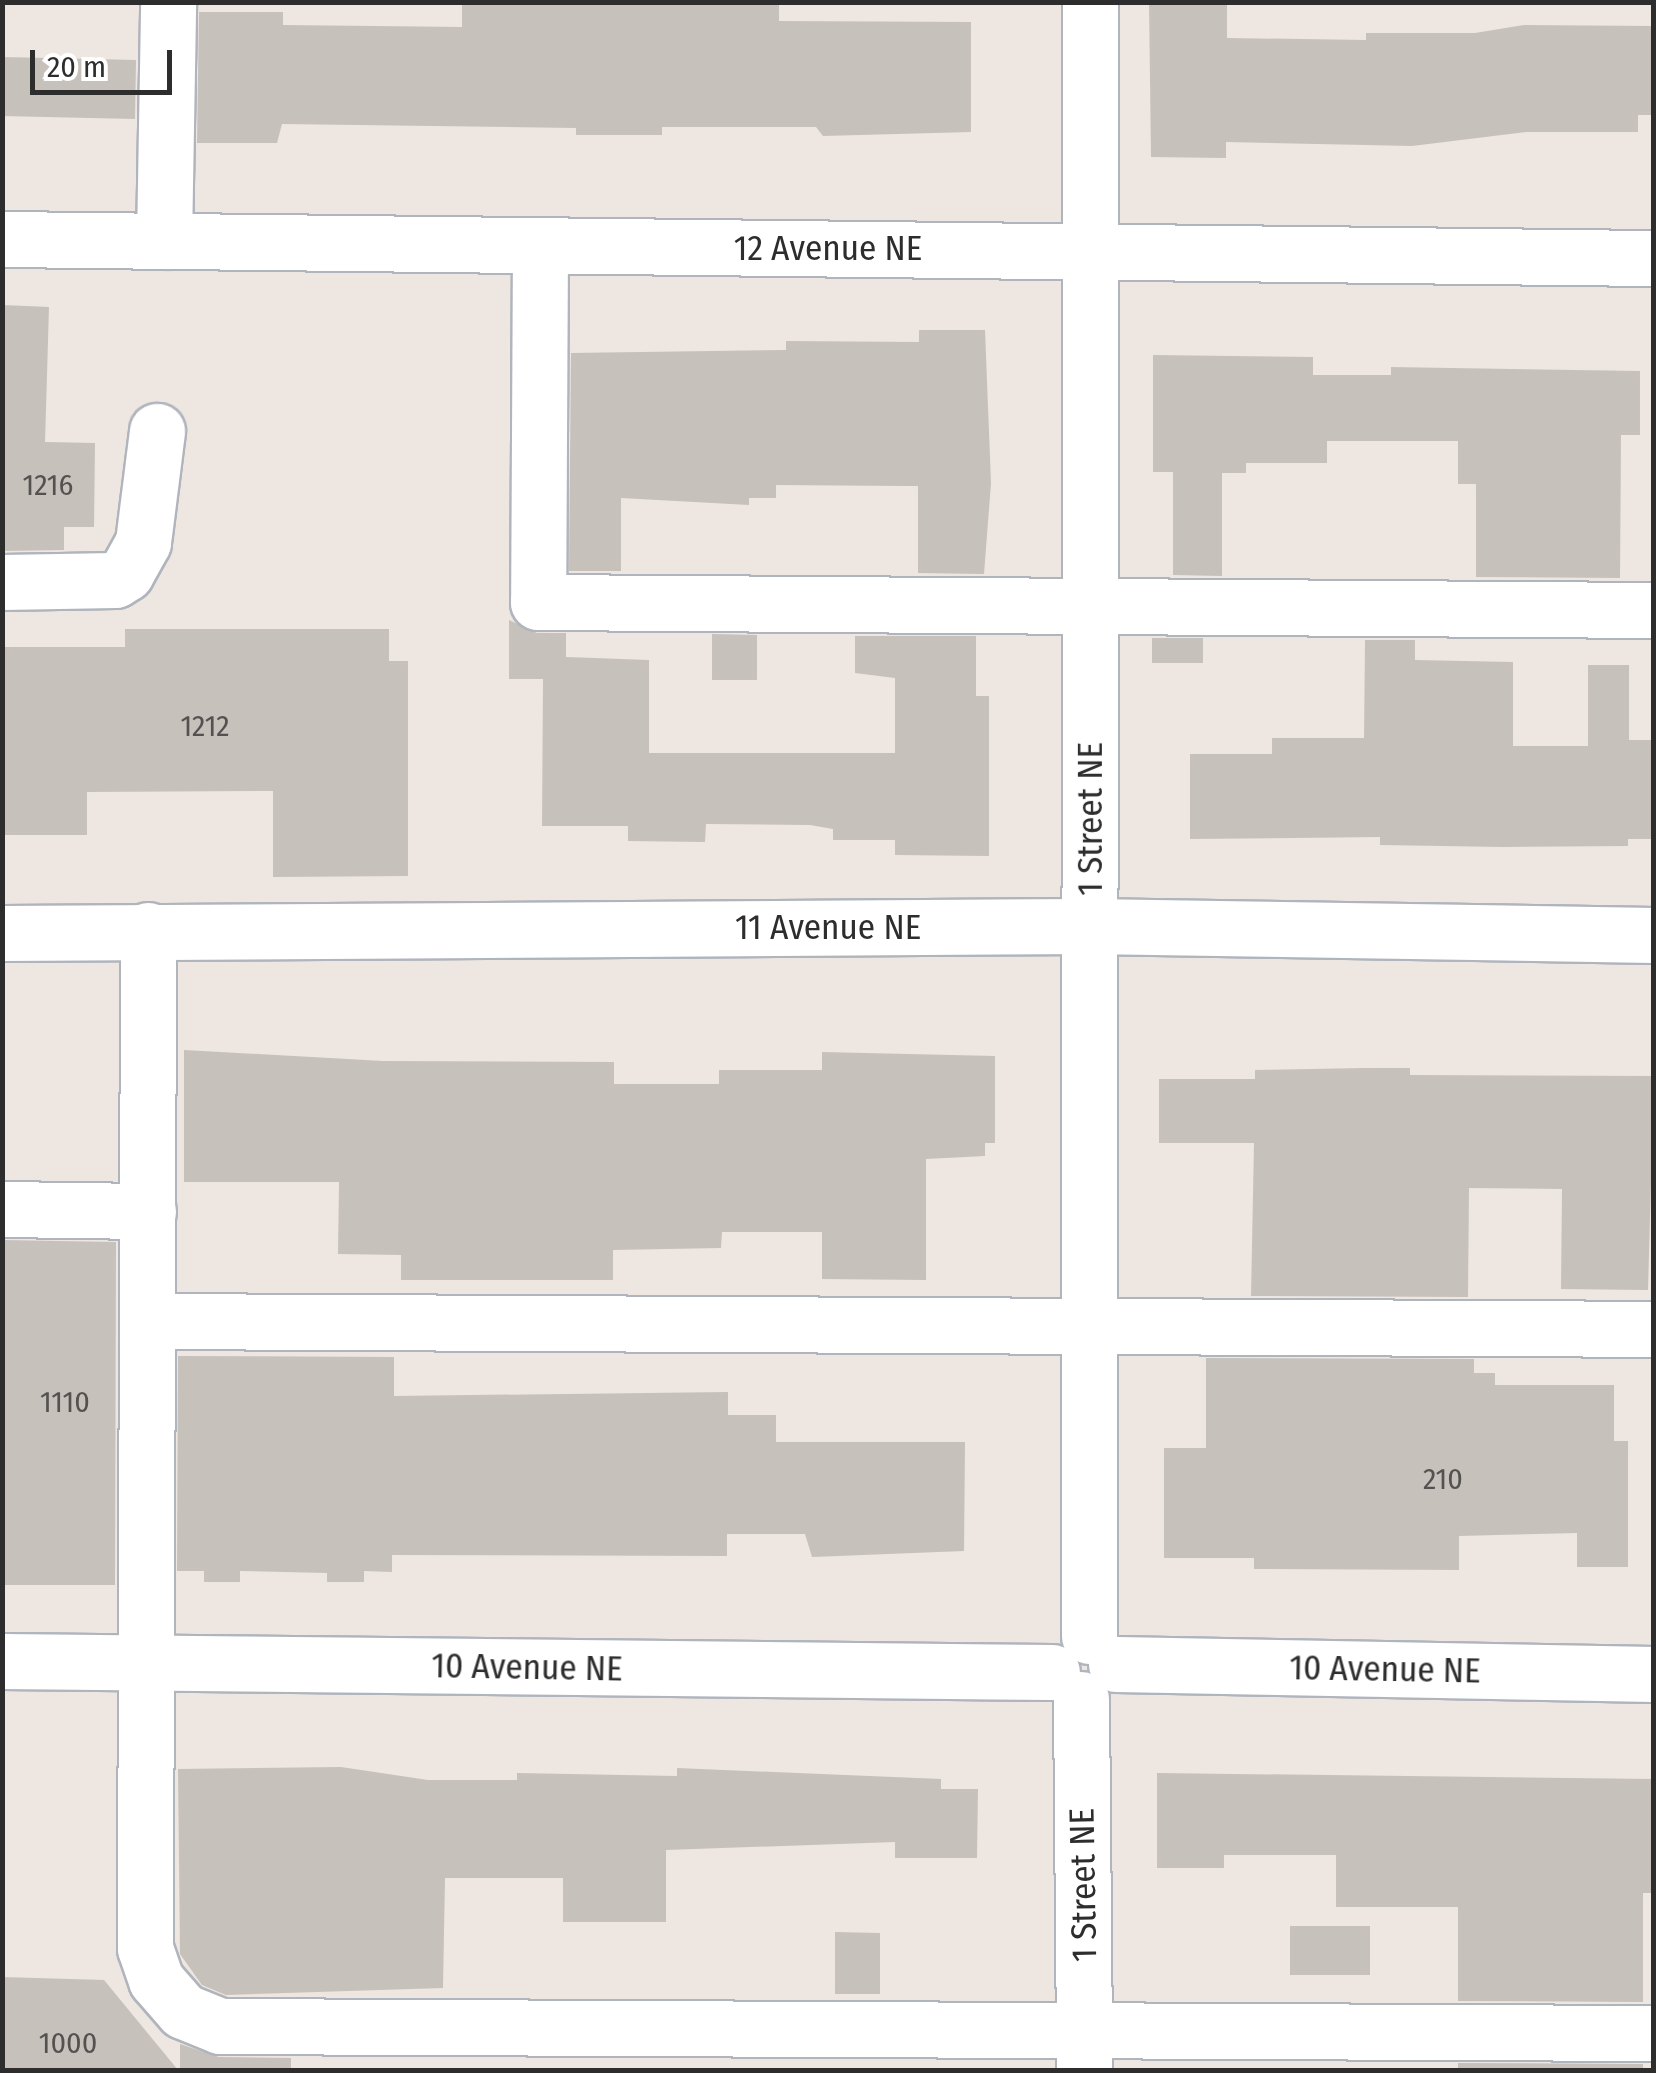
<!DOCTYPE html>
<html>
<head>
<meta charset="utf-8">
<style>
	body { margin:0 }
	#map { position:relative; width:1656px; height:2073px; overflow:hidden; background:#eee6e0; font-family:"Fira Sans Condensed",sans-serif }
	div>[style] { position:absolute }
	.building>* { inset:0; background:#c7c1bb }
	.roads { filter:drop-shadow(2px 0 #b0b5bd) drop-shadow(-2px 0 #b0b5bd) drop-shadow(0 2px #b0b5bd) drop-shadow(0 -2px #b0b5bd) }
	.minor>* { height:55px; margin:-27.5px; padding:0 27.5px; transform-origin:27.5px; border-radius:27.5px; background:#fff }
	span { translate:-50% -50%; white-space:nowrap; text-align:center; line-height:1.15; -webkit-text-stroke:8px #fff; paint-order:stroke }
	.number-label { font-size:30px; color:#545250 }
	.number-label span { -webkit-text-stroke-width:0 }
	.street-label { font-size:35px; color:#2d2d2d }
	.frame { position:absolute; inset:0; border:5px solid #2d2d2d; pointer-events:none }
	.scale { position:absolute; left:30px; top:50px; width:142px; height:45px; box-sizing:border-box; border:5px solid #2d2d2d; border-top:0; padding-left:12px; font-size:30px; line-height:35px; white-space:nowrap; color:#2d2d2d; -webkit-text-stroke:8px #fff; paint-order:stroke }
</style>
</head>
<body>
<div id="map">
	<div class="building">
		<div style="clip-path:polygon(462px 2px,779px 2px,779px 21px,971px 22px,971px 132px,823px 136px,816px 127px,662px 127px,662px 135px,576px 135px,576px 128px,282px 124px,277px 143px,197px 143px,199px 12px,283px 12px,283px 25px,462px 27px)"></div>
		<div style="clip-path:polygon(1149px 2px,1227px 2px,1227px 38px,1366px 40px,1366px 33px,1475px 33px,1524px 25px,1654px 26px,1654px 115px,1638px 115px,1638px 132px,1526px 132px,1412px 146px,1226px 142px,1226px 158px,1151px 157px)"></div>
		<div style="clip-path:polygon(2px 57px,136px 60px,135px 119px,2px 116px)"></div>
		<div style="clip-path:polygon(2px 305px,49px 307px,45px 442px,95px 443px,94px 527px,64px 527px,64px 550px,2px 551px)"></div>
		<div style="clip-path:polygon(919px 330px,985px 330px,991px 483px,984px 574px,918px 573px,918px 486px,909px 486px,776px 485px,776px 498px,749px 498px,749px 505px,621px 498px,621px 571px,569px 571px,571px 353px,786px 350px,786px 341px,919px 342px)"></div>
		<div style="clip-path:polygon(1153px 355px,1313px 357px,1313px 375px,1391px 375px,1391px 367px,1640px 371px,1640px 435px,1621px 435px,1620px 578px,1476px 577px,1476px 484px,1458px 484px,1458px 441px,1327px 441px,1327px 463px,1246px 463px,1246px 473px,1222px 473px,1222px 576px,1173px 575px,1173px 472px,1153px 472px)"></div>
		<div style="clip-path:polygon(509px 620px,537px 633px,566px 633px,566px 657px,649px 660px,649px 753px,895px 753px,895px 678px,855px 673px,855px 636px,976px 636px,976px 696px,989px 696px,989px 856px,895px 855px,895px 840px,833px 840px,833px 829px,810px 825px,706px 824px,705px 842px,628px 841px,628px 826px,542px 826px,543px 679px,509px 679px)"></div>
		<div style="clip-path:polygon(125px 629px,389px 629px,389px 661px,408px 661px,408px 876px,273px 877px,273px 791px,87px 792px,87px 835px,2px 835px,2px 647px,125px 647px)"></div>
		<div style="clip-path:polygon(712px 634px,757px 635px,757px 680px,712px 680px)"></div>
		<div style="clip-path:polygon(1152px 638px,1203px 638px,1203px 663px,1152px 663px)"></div>
		<div style="clip-path:polygon(1365px 640px,1415px 640px,1415px 660px,1513px 662px,1513px 746px,1588px 746px,1588px 665px,1629px 665px,1629px 740px,1654px 740px,1654px 839px,1628px 839px,1628px 846px,1504px 847px,1380px 845px,1380px 837px,1190px 839px,1190px 754px,1272px 754px,1272px 738px,1364px 738px)"></div>
		<div style="clip-path:polygon(184px 1050px,383px 1061px,614px 1062px,614px 1084px,719px 1084px,719px 1070px,822px 1070px,822px 1052px,995px 1056px,995px 1143px,985px 1143px,985px 1156px,926px 1159px,926px 1280px,822px 1279px,822px 1232px,722px 1232px,721px 1248px,613px 1250px,613px 1280px,401px 1280px,401px 1255px,338px 1254px,339px 1182px,184px 1182px)"></div>
		<div style="clip-path:polygon(1365px 1068px,1410px 1068px,1410px 1075px,1654px 1076px,1648px 1290px,1561px 1289px,1562px 1189px,1469px 1188px,1468px 1297px,1251px 1296px,1254px 1143px,1159px 1143px,1159px 1079px,1255px 1079px,1255px 1070px)"></div>
		<div style="clip-path:polygon(2px 1240px,116px 1242px,115px 1585px,2px 1585px)"></div>
		<div style="clip-path:polygon(178px 1356px,394px 1357px,394px 1396px,728px 1392px,728px 1415px,776px 1415px,776px 1442px,965px 1442px,964px 1551px,812px 1557px,805px 1534px,727px 1534px,727px 1556px,392px 1555px,392px 1572px,364px 1571px,364px 1582px,327px 1582px,327px 1573px,240px 1571px,240px 1582px,204px 1582px,204px 1571px,177px 1571px)"></div>
		<div style="clip-path:polygon(1206px 1358px,1474px 1359px,1474px 1373px,1495px 1373px,1495px 1385px,1614px 1385px,1614px 1441px,1628px 1441px,1628px 1567px,1577px 1567px,1577px 1533px,1459px 1536px,1459px 1570px,1254px 1569px,1254px 1558px,1164px 1558px,1164px 1448px,1206px 1448px)"></div>
		<div style="clip-path:polygon(341px 1767px,428px 1780px,517px 1780px,517px 1773px,677px 1776px,677px 1768px,941px 1779px,941px 1789px,978px 1789px,977px 1858px,895px 1858px,895px 1842px,666px 1850px,666px 1922px,563px 1922px,563px 1878px,445px 1878px,443px 1988px,226px 1995px,202px 1985px,180px 1954px,178px 1769px)"></div>
		<div style="clip-path:polygon(1157px 1773px,1654px 1779px,1654px 1893px,1643px 1893px,1643px 2002px,1458px 2001px,1458px 1907px,1336px 1907px,1336px 1855px,1224px 1855px,1224px 1868px,1157px 1868px)"></div>
		<div style="clip-path:polygon(1290px 1926px,1370px 1926px,1370px 1975px,1290px 1975px)"></div>
		<div style="clip-path:polygon(835px 1932px,880px 1933px,880px 1994px,835px 1994px)"></div>
		<div style="clip-path:polygon(2px 1977px,104px 1980px,178px 2070px,2px 2070px)"></div>
		<div style="clip-path:polygon(180px 2044px,219px 2057px,291px 2058px,291px 2070px,180px 2070px)"></div>
		<div style="clip-path:polygon(1458px 2063px,1643px 2064px,1643px 2070px,1458px 2070px)"></div>
	</div>
	<div class="roads">
		<div class="minor">
			<div style="left:2px;top:239px;width:1652px;rotate:0.66deg"></div>
			<div style="left:164px;top:241px;width:239px;rotate:-89deg"></div>
			<div style="left:540px;top:246px;width:356px;rotate:90.3deg"></div>
			<div style="left:538px;top:602px;width:1116px;rotate:0.41deg"></div>
			<div style="left:2px;top:582px;width:113px;rotate:-1deg"></div>
			<div style="left:115px;top:580px;width:13px;rotate:-32deg"></div>
			<div style="left:126px;top:573px;width:35px;rotate:-61deg"></div>
			<div style="left:143px;top:542px;width:112px;rotate:-82.8deg"></div>
			<div style="left:148px;top:930px;width:1018px;rotate:90.17deg"></div>
			<div style="left:145px;top:1948px;width:34px;rotate:71deg"></div>
			<div style="left:156px;top:1980px;width:41px;rotate:48.9deg"></div>
			<div style="left:183px;top:2011px;width:40px;rotate:22deg"></div>
			<div style="left:220px;top:2026px;width:1434px;rotate:0.28deg"></div>
			<div style="left:2px;top:933px;width:1087px;rotate:-0.37deg"></div>
			<div style="left:1089px;top:926px;width:565px;rotate:0.91deg"></div>
			<div style="left:2px;top:1209px;width:146px;rotate:0.8deg"></div>
			<div style="left:148px;top:1321px;width:1506px;rotate:0.3deg"></div>
			<div style="left:1089px;top:1636px;width:1634px;rotate:-89.96deg"></div>
			<div style="left:2px;top:1661px;width:1050px;rotate:0.6deg"></div>
			<div style="left:1116px;top:1664px;width:538px;rotate:1.06deg"></div>
			<div style="left:1081px;top:1699px;width:371px;rotate:89.5deg"></div>
		</div>
	</div>
	<div class="number-label">
		<span style="left:48px;top:485px">1216</span>
		<span style="left:205px;top:726px">1212</span>
		<span style="left:65px;top:1402px">1110</span>
		<span style="left:1443px;top:1479px">210</span>
		<span style="left:68px;top:2043px">1000</span>
	</div>
	<div class="street-label">
		<span style="left:828px;top:248px">12 Avenue NE</span>
		<span style="left:1090px;top:819px;rotate:-90deg">1 Street NE</span>
		<span style="left:828px;top:927px">11 Avenue NE</span>
		<span style="left:527px;top:1667px;rotate:1deg">10 Avenue NE</span>
		<span style="left:1385px;top:1669px;rotate:1deg">10 Avenue NE</span>
		<span style="left:1083px;top:1885px;rotate:-91deg">1 Street NE</span>
	</div>
	<div class="frame"></div>
	<div class="scale">20 m</div>
</div>
</body>
</html>
